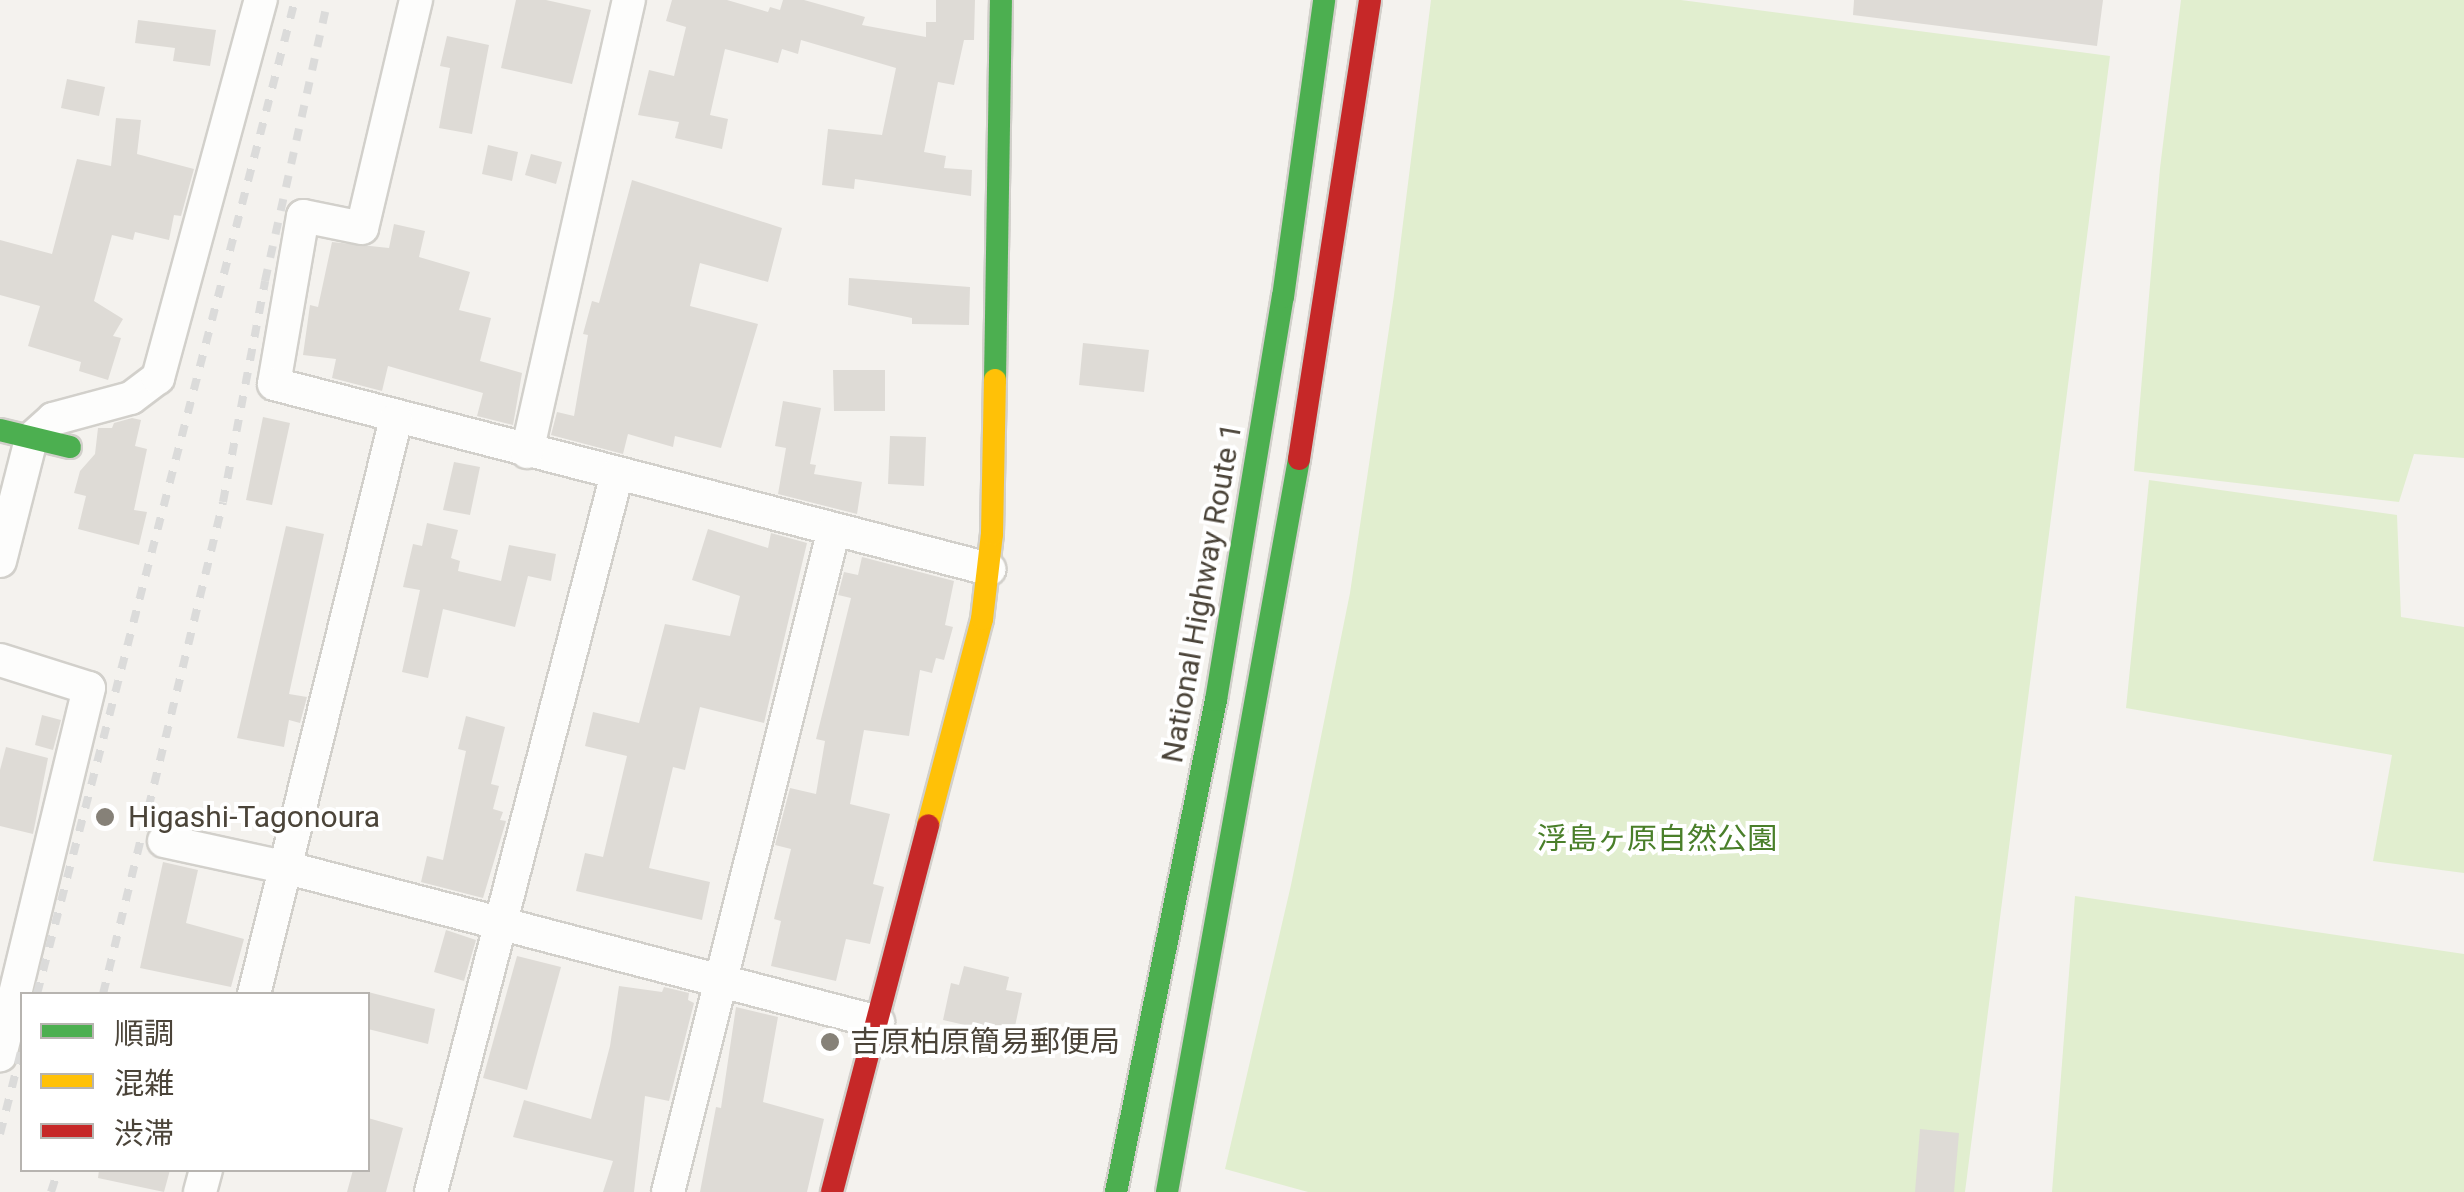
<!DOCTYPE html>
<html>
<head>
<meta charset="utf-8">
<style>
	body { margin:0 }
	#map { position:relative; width:2464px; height:1192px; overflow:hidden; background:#f4f2ee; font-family:Roboto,"Noto Sans JP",sans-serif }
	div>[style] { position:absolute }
	.green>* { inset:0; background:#e1eecf }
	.building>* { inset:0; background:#dedbd6 }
	.roads { filter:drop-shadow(2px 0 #d2d0cb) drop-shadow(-2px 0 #d2d0cb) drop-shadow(0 2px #d2d0cb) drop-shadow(0 -2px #d2d0cb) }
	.street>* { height:32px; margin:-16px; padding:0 16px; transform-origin:16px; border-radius:16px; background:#fdfdfc }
	.fast>* { height:22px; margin:-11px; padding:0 11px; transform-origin:11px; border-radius:11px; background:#4caf50 }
	.slow>* { height:22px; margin:-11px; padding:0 11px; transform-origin:11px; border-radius:11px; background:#ffc107 }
	.jam>* { height:22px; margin:-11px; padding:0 11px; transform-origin:11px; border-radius:11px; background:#c62828 }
	.rail>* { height:8px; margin-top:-4px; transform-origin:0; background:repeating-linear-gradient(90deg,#dbdbda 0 12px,transparent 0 24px) }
	.dots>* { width:28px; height:28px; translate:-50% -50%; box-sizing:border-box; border:5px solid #fff; border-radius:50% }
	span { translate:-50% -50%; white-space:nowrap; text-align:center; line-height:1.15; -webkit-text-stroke:8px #fff; paint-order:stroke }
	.street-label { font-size:30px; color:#4b4439 }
	.poi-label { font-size:30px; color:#4b4439 }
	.left { translate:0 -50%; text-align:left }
	.park-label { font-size:30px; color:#4a7f2a }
	.legend { position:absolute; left:20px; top:992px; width:350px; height:180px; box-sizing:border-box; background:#fff; border:2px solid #b7b4b0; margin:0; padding:12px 18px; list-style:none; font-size:30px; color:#4b4439 }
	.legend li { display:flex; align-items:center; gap:20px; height:50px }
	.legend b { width:50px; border:2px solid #b7b4b0 }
</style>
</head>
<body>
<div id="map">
	<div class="green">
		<div style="clip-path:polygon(1431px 0,1681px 0,2110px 56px,1965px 1192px,1308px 1192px,1225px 1169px,1291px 885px,1350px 593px,1394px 295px)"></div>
		<div style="clip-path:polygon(2181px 0,2464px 0,2464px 458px,2414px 454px,2399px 502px,2134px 471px,2160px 168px)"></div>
		<div style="clip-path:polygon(2149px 480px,2397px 515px,2401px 617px,2464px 627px,2464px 873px,2373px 861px,2392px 755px,2126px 708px)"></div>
		<div style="clip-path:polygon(2075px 896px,2464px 954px,2464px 1192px,2052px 1192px)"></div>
	</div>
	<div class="building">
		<div style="clip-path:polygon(516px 0,546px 0,591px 10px,572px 84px,501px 68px)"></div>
		<div style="clip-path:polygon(672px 0,727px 0,768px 12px,770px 7px,780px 10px,783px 0,804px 0,865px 17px,862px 25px,926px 37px,926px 22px,936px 22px,936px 0,975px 0,974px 40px,964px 40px,954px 85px,938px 82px,924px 152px,946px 156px,944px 168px,972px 170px,971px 196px,855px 179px,854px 189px,822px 185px,828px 129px,882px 135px,896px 68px,801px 40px,798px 54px,782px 49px,778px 63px,725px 49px,710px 115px,728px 119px,722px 149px,675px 138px,679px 122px,638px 115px,649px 70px,674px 76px,686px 27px,666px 21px)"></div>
		<div style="clip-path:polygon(1854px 0,2103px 0,2097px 46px,1853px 15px)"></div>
		<div style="clip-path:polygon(138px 20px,216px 30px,210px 66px,173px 61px,175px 48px,135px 43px)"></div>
		<div style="clip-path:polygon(447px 36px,489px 45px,472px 134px,439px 128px,450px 68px,440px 66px)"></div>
		<div style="clip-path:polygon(67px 79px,105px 87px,99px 116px,61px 108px)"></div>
		<div style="clip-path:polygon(116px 118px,141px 120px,137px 154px,194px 169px,181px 216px,174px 215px,169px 240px,135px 232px,133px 240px,112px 235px,94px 301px,123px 319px,113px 336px,121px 338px,108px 380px,79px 371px,81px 362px,28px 346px,40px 306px,0 295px,0 240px,52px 254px,77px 159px,111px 166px)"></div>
		<div style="clip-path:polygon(488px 145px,518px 152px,512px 181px,482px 174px)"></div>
		<div style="clip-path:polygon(531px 154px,562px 162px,556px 184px,525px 175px)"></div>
		<div style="clip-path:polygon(632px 180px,782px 228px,768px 282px,700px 263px,690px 306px,758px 324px,721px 448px,675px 436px,673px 447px,628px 434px,623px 454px,551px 435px,557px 412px,574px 416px,588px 335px,583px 334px,592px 301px,599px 303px)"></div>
		<div style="clip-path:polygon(394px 224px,425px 231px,419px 257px,470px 272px,459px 310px,491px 318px,480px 361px,522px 373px,513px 425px,477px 416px,483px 393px,388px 366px,382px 391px,332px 378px,336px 359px,303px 355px,310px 305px,318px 307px,332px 242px,389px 248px)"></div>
		<div style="clip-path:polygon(849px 278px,970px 287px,969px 325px,912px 324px,912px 318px,848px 305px)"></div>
		<div style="clip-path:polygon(1083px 343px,1149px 350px,1144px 392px,1079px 385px)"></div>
		<div style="clip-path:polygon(833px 370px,885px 370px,885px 411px,834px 411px)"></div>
		<div style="clip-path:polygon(783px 401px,821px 408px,810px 464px,816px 465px,814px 474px,862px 482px,857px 514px,778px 494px,786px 448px,775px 446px)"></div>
		<div style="clip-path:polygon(263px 417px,290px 423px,272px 505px,246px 500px)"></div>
		<div style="clip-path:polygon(132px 418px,141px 420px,135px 446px,147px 449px,134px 510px,147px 512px,139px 545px,78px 529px,86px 496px,74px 493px,80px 471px,95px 454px,98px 428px,112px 428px,114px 423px)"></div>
		<div style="clip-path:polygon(890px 436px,926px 437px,924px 486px,888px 484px)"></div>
		<div style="clip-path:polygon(454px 462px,480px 467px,470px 515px,443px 510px)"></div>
		<div style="clip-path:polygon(427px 523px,458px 530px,451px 558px,460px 561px,458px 571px,501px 581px,509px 545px,556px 554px,551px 581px,528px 576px,515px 627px,443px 609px,428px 678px,402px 672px,420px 590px,403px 587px,413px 544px,422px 546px)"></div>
		<div style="clip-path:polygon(286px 526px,324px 534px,289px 694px,307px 697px,300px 723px,289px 720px,284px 747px,237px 738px)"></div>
		<div style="clip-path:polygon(708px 529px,768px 548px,771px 533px,807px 543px,764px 723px,700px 707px,685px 770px,673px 767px,649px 868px,710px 882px,702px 920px,576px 891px,585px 853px,603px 857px,627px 756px,585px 746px,593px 712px,639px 723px,665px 624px,730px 636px,740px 596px,692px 580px)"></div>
		<div style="clip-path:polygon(862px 557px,954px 581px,945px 625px,953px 627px,944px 660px,936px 658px,932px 673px,920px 670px,909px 736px,864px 730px,850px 804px,890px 814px,873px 884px,884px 887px,870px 944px,846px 939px,836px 981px,771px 966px,781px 921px,774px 919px,791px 849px,775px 845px,790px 788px,816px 794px,825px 741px,816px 739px,851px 598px,838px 595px,844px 572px,858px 575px)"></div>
		<div style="clip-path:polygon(42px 715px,61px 720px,53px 750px,35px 745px)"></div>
		<div style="clip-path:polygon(466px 716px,505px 727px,491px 784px,499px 786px,493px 809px,503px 812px,500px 820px,506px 821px,483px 898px,421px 882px,427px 856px,443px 860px,466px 751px,458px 749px)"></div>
		<div style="clip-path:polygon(6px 747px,48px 758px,33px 834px,0 826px,0 770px)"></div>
		<div style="clip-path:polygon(163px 862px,198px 870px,186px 923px,244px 939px,231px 987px,140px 968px)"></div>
		<div style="clip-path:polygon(446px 930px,476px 940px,464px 981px,434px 972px)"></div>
		<div style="clip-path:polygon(517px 956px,561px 967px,527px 1090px,483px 1078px)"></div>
		<div style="clip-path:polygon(964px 966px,1009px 977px,1006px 990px,1022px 993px,1013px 1036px,943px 1020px,951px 983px,959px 985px)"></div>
		<div style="clip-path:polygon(619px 986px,662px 992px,664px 987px,689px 993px,688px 1000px,694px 1003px,669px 1101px,645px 1096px,634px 1192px,603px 1192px,613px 1161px,513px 1137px,524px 1100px,591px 1119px,610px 1046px)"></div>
		<div style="clip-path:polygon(368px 992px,435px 1009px,428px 1044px,368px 1029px)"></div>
		<div style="clip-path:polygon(736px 1007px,778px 1017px,763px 1102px,824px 1119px,807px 1192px,700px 1192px,716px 1107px,721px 1108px)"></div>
		<div style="clip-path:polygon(368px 1118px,403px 1128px,386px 1192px,347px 1192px,353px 1170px,368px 1170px)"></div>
		<div style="clip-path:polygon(1920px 1129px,1959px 1133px,1954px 1192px,1915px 1192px)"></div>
		<div style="clip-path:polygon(99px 1170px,170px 1170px,164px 1192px,98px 1178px)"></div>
	</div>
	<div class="roads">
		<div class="street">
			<div style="left:416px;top:0;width:234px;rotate:103.3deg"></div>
			<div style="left:362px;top:228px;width:60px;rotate:-168.5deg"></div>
			<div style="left:303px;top:216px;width:170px;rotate:99.8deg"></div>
			<div style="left:274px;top:384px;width:739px;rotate:14.51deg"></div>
			<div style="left:527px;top:452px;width:463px;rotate:-77.3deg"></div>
			<div style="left:0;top:561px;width:126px;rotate:-75.7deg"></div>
			<div style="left:31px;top:439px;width:30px;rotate:-42deg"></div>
			<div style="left:53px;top:419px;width:81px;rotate:-15.1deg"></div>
			<div style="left:131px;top:398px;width:34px;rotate:-37deg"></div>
			<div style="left:158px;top:378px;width:392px;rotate:-74.8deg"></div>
			<div style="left:0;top:660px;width:93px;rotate:17.5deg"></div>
			<div style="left:89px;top:688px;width:378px;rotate:103.6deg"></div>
			<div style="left:164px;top:841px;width:127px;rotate:12.3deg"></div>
			<div style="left:288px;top:868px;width:610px;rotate:14.63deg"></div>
			<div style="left:254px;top:994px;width:592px;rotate:-76.13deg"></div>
			<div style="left:200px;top:1192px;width:23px;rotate:-75deg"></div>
			<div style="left:431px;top:1192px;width:742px;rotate:-75.48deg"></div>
			<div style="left:668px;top:1192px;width:683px;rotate:-75.94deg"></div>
		</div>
		<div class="fast">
			<div style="left:995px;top:380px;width:380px;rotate:-89.1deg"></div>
			<div style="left:0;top:430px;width:72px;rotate:13.7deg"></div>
			<div style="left:1116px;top:1192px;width:502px;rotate:-78.51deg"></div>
			<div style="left:1216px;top:700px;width:409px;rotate:-80.6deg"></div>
			<div style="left:1283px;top:297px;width:300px;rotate:-82.1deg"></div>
			<div style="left:1167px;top:1192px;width:745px;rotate:-79.79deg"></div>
		</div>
		<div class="slow">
			<div style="left:928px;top:825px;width:213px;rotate:-75.3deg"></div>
			<div style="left:982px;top:619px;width:86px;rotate:-83.3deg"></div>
			<div style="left:992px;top:534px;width:154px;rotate:-88.9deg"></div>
		</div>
		<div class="jam">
			<div style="left:1299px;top:459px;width:464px;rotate:-81.2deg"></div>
			<div style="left:832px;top:1192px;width:379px;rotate:-75.3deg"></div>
		</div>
	</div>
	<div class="rail">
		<div style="left:37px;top:994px;width:1027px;rotate:-75.45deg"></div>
		<div style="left:103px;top:994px;width:506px;rotate:-76.29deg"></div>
		<div style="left:223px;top:502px;width:225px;rotate:-79.2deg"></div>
		<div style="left:265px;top:281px;width:288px;rotate:-77.4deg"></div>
		<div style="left:0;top:1134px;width:89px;rotate:-75.7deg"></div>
		<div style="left:51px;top:1192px;width:23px;rotate:-72deg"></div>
	</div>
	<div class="dots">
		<div style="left:105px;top:817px;background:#868178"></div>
		<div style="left:830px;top:1042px;background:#868178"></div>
	</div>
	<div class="street-label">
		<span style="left:1202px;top:593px;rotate:-80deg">National Highway Route 1</span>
	</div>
	<div class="poi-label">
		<span class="left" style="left:128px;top:817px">Higashi-Tagonoura</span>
		<span class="left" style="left:850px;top:1042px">吉原柏原簡易郵便局</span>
	</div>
	<div class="park-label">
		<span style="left:1657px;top:839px">浮島ヶ原自然公園</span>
	</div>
	<ul class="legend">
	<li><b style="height:12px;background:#4caf50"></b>順調</li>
	<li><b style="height:12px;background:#ffc107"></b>混雑</li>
	<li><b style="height:12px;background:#c62828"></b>渋滞</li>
	</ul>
</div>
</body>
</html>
